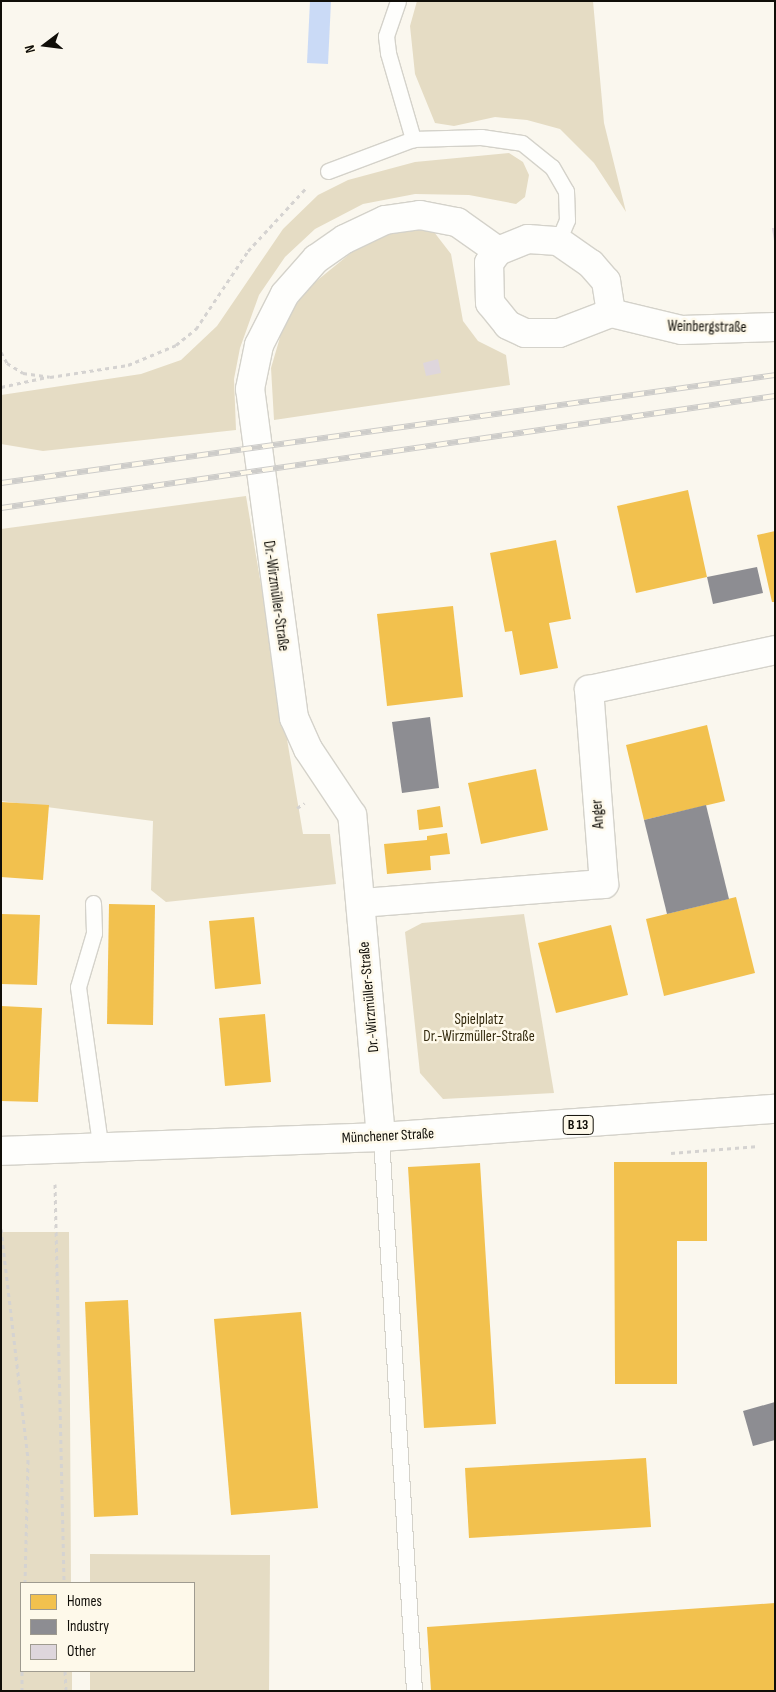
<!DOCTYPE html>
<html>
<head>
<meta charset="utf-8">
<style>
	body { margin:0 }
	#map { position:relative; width:776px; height:1692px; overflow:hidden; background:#faf7ee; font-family:"Sofia Sans Condensed",sans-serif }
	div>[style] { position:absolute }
	.green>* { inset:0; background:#e5dcc4 }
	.water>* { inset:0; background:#cadaf6 }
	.homes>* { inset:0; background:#f2c14e }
	.industry>* { inset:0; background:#8d8d92 }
	.building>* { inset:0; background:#ded6dc }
	.path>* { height:3px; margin-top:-1.5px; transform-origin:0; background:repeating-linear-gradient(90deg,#d5d3d1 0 4px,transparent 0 8px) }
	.roads { filter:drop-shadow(1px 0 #d4d2ca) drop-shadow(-1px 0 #d4d2ca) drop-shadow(0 1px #d4d2ca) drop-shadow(0 -1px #d4d2ca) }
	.lane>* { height:15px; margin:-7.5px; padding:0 7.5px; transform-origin:7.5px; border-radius:7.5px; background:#fefefc }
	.street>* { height:28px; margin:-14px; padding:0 14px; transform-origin:14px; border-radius:14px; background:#fefefc }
	.primary>* { height:28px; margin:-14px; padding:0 14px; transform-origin:14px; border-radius:14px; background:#fefefc }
	.rail>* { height:5.5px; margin-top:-2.75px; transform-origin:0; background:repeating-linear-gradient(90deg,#fef9ea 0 11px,#cdccc9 0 22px); box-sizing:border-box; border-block:1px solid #cdccc9 }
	span { translate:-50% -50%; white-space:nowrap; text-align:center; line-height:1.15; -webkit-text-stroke:5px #fef9ea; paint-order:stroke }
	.shield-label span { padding:1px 4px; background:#fef9ea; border:1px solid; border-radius:4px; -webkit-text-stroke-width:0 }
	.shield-label { font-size:14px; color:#100e08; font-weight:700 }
	.street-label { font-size:15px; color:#100e08 }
	.park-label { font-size:15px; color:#342a0e }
	.frame { position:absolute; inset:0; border:2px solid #100e08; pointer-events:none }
	.legend { position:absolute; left:20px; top:1582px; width:175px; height:90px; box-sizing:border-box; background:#fef9ea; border:1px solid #9f9b90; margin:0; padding:6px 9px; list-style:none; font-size:15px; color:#100e08 }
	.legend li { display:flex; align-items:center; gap:10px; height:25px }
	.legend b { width:25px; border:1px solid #9f9b90 }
	.north { position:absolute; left:20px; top:20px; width:50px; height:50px; -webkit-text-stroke:4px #fef9ea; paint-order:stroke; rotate:255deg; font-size:14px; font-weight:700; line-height:20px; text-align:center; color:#100e08 }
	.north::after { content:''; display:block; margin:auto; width:18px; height:22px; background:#100e08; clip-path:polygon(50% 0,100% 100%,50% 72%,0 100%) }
</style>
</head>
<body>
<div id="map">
	<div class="green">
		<div style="clip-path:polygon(417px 1px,593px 1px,604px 123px,626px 212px,594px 163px,560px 129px,527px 120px,495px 117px,454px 126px,435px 123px,415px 74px,410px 26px)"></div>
		<div style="clip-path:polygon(509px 153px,523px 162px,529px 175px,525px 197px,516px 204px,469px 195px,415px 194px,363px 204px,315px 229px,285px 257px,259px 295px,240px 348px,234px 379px,236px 430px,43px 451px,1px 444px,1px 395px,141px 374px,181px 360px,217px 326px,283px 229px,318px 195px,348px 180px,415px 162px)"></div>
		<div style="clip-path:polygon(411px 229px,434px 232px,451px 254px,463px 321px,478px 341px,506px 355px,510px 385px,274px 420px,271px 368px,283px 327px,303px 292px,368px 239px)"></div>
		<div style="clip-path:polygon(246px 496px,303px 834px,330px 834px,336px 884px,166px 902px,151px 890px,153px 821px,1px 801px,1px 529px)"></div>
		<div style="clip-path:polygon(524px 914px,554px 1093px,443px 1099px,420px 1073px,405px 932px,422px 923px)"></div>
		<div style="clip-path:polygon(1px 1232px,69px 1232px,71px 1583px,21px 1583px,21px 1671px,72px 1671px,72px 1691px,1px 1691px)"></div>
		<div style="clip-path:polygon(90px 1554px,270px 1555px,269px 1691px,90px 1691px,90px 1671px,194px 1671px,194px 1583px,90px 1583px)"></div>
	</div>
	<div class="water">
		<div style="clip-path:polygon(310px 1px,331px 1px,328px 64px,307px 63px)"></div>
	</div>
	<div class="homes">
		<div style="clip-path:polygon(688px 490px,707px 577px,636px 593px,617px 506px)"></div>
		<div style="clip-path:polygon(775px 531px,775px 602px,772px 602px,757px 535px)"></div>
		<div style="clip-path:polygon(556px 540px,571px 619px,549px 623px,558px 668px,520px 675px,512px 631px,505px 632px,490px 553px)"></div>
		<div style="clip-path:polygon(453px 606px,463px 697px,387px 706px,377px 614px)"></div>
		<div style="clip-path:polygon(707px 725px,725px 801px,644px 820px,626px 745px)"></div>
		<div style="clip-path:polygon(536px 769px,548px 830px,481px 844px,468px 783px)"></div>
		<div style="clip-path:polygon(1px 802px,49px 805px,43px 880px,1px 877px)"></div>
		<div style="clip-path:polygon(440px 806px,443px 827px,419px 830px,417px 810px)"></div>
		<div style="clip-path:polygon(447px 833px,450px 854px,430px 856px,431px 870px,387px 874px,384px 844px,427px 840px,427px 836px)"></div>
		<div style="clip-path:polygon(736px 897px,755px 973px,664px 996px,646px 919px)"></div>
		<div style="clip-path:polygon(109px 904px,155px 905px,153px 1025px,107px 1024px)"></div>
		<div style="clip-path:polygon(1px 914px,40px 915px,37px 985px,1px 984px)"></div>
		<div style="clip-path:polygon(254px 917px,261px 984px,215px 989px,209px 921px)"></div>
		<div style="clip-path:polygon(611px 925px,628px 995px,556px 1013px,538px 943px)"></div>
		<div style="clip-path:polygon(1px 1006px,42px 1008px,38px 1102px,1px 1101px)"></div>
		<div style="clip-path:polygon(265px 1014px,271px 1082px,225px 1086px,219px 1018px)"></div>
		<div style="clip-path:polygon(614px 1162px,707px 1162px,707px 1241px,677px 1241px,677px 1384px,615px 1384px)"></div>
		<div style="clip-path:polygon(480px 1163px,496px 1424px,424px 1428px,408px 1167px)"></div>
		<div style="clip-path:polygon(128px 1300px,138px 1515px,94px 1517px,85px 1302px)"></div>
		<div style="clip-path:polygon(301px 1312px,318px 1508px,231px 1515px,214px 1319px)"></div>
		<div style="clip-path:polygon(646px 1458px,651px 1527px,469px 1538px,465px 1468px)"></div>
		<div style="clip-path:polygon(775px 1603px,775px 1691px,431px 1691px,427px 1627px)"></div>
	</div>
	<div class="industry">
		<div style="clip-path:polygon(757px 567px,763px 593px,713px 604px,707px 577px)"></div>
		<div style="clip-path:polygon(430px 717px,439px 788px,402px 793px,392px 722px)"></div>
		<div style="clip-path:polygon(706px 805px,729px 899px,667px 914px,644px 820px)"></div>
		<div style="clip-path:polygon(775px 1402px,775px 1440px,753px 1446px,743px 1411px)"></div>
	</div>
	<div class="building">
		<div style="clip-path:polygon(772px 228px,775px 228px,775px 241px,774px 241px)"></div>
		<div style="clip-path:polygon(438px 359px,441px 373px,426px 376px,423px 363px)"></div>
	</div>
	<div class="path">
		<div style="left:1px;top:352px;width:13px;rotate:61deg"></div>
		<div style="left:7px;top:363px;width:19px;rotate:32deg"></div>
		<div style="left:23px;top:373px;width:27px;rotate:8deg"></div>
		<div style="left:50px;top:377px;width:79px;rotate:-8.7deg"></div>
		<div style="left:128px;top:365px;width:52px;rotate:-22.6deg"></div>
		<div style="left:176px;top:345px;width:26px;rotate:-39deg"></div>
		<div style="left:196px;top:329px;width:94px;rotate:-56.3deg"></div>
		<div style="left:248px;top:251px;width:87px;rotate:-47.3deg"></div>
		<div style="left:1px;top:387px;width:47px;rotate:-12.3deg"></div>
		<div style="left:297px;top:808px;width:9px;rotate:-32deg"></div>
		<div style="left:671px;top:1153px;width:88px;rotate:-4.5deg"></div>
		<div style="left:55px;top:1184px;width:399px;rotate:88.7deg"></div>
		<div style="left:1px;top:1229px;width:233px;rotate:83.3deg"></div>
		<div style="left:28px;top:1460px;width:123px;rotate:91.4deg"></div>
		<div style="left:65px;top:1671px;width:20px;rotate:87deg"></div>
		<div style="left:22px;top:1691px;width:20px;rotate:-90deg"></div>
	</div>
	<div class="roads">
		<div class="lane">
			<div style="left:398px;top:1px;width:37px;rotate:109deg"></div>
			<div style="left:386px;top:36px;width:17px;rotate:83deg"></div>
			<div style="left:388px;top:53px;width:90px;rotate:73.8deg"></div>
			<div style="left:413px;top:139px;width:68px;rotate:-1.7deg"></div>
			<div style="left:481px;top:137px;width:41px;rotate:8.3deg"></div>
			<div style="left:522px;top:143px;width:38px;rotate:39deg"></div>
			<div style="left:552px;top:167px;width:28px;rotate:60deg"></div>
			<div style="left:566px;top:191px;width:29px;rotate:88deg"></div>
			<div style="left:567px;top:220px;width:23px;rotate:113deg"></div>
			<div style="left:328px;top:171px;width:91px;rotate:-20.6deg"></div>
			<div style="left:93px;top:903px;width:30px;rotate:88deg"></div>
			<div style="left:94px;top:933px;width:56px;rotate:106.5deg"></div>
			<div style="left:78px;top:987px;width:165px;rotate:82deg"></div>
			<div style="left:381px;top:1137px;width:555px;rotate:86.59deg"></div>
		</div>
		<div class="street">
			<div style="left:528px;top:239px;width:30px;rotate:4deg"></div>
			<div style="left:558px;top:241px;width:40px;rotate:34.9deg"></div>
			<div style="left:591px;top:264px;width:23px;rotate:49deg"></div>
			<div style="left:606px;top:281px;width:32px;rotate:81deg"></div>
			<div style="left:611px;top:313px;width:56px;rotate:159deg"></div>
			<div style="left:559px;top:333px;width:34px;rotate:180deg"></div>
			<div style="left:525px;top:333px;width:19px;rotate:-155deg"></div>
			<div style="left:508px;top:325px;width:28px;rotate:-129deg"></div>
			<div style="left:490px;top:303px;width:40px;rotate:-91.4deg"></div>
			<div style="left:489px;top:263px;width:15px;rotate:-53deg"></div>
			<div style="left:498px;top:251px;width:32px;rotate:-22deg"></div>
			<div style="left:611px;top:313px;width:73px;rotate:13.5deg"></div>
			<div style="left:682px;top:330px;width:93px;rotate:-1.8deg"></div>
			<div style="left:361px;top:903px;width:244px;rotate:-4.5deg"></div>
			<div style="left:604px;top:884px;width:195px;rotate:-94.4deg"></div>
			<div style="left:589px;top:690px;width:190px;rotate:-12.1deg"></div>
			<div style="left:381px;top:1137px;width:323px;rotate:-95.1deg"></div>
			<div style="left:352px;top:815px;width:79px;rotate:-123.7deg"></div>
			<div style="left:308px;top:749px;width:34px;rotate:-114deg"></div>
			<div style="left:294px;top:718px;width:332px;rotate:-97.6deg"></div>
			<div style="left:250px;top:389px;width:45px;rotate:-78.4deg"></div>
			<div style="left:259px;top:345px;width:57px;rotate:-63deg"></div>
			<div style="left:285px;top:294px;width:47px;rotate:-48.5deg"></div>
			<div style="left:316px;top:259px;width:35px;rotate:-35deg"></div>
			<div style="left:345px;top:239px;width:44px;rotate:-25.4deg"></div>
			<div style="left:385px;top:220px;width:35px;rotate:-8deg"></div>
			<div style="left:420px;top:215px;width:38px;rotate:11deg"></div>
			<div style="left:457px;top:222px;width:50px;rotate:35.3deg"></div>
		</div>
		<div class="primary">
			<div style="left:1px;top:1151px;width:380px;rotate:-2.1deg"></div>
			<div style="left:381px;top:1137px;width:395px;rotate:-4.1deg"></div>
		</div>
	</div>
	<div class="rail">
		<div style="left:1px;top:483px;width:781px;rotate:-7.94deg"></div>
		<div style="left:1px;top:508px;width:782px;rotate:-8.23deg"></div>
	</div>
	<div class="shield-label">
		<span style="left:578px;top:1125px">B 13</span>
	</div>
	<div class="street-label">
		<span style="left:707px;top:327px;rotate:1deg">Weinbergstraße</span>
		<span style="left:276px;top:596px;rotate:82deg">Dr.-Wirzmüller-Straße</span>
		<span style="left:598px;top:814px;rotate:-94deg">Anger</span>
		<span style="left:369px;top:997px;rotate:-95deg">Dr.-Wirzmüller-Straße</span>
		<span style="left:388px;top:1136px;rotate:-3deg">Münchener Straße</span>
	</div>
	<div class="park-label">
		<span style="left:479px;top:1028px">Spielplatz<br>Dr.-Wirzmüller-Straße</span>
	</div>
	<div class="frame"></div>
	<ul class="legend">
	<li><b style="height:14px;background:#f2c14e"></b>Homes</li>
	<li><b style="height:14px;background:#8d8d92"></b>Industry</li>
	<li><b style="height:14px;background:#ded6dc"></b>Other</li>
	</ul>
	<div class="north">N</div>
</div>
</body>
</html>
